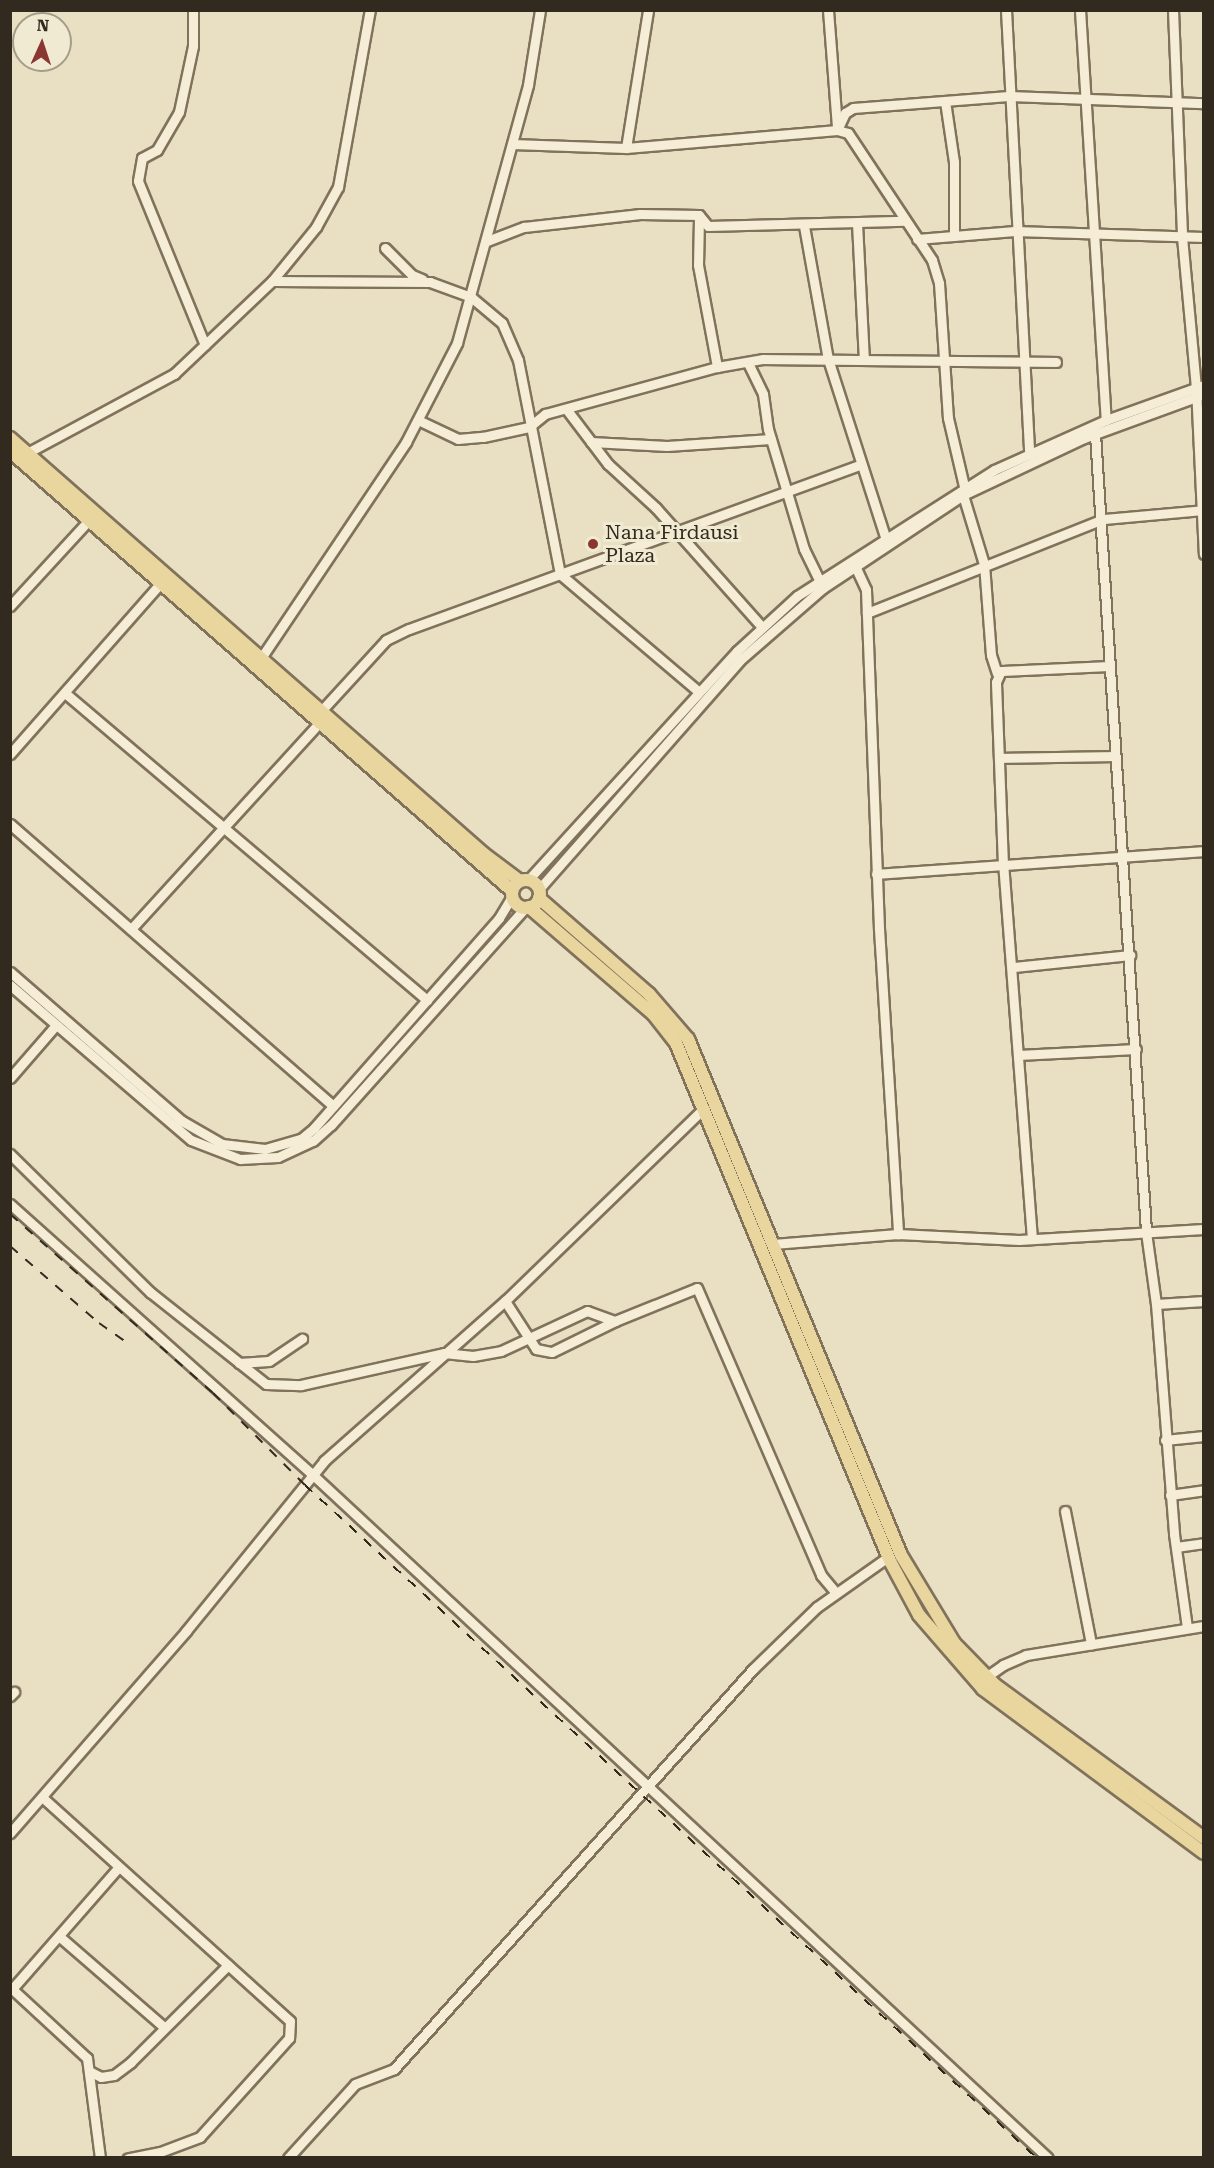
<!DOCTYPE html>
<html>
<head>
<meta charset="utf-8">
<style>
	body { margin:0 }
	#map { position:relative; width:1214px; height:2168px; overflow:hidden; background:#e9e0c4; font-family:"Roboto Serif",serif }
	div>[style] { position:absolute }
	.roads { filter:drop-shadow(2px 0 #81725c) drop-shadow(-2px 0 #81725c) drop-shadow(0 2px #81725c) drop-shadow(0 -2px #81725c) }
	.minor>* { height:9px; margin:-4.5px; padding:0 4.5px; transform-origin:4.5px; border-radius:4.5px; background:#f5edd6 }
	.major>* { height:12px; margin:-6px; padding:0 6px; transform-origin:6px; border-radius:6px; background:#e9d69f }
	.major>.ring { margin:-6px; padding:0; box-sizing:content-box; background:none; border:12px solid #e9d69f; border-radius:50% }
	.rail>* { height:2px; margin-top:-1px; transform-origin:0; background:repeating-linear-gradient(90deg,#332a1f 0 10px,transparent 0 20px) }
	.dots>* { width:16px; height:16px; translate:-50% -50%; box-sizing:border-box; border:3px solid #f1ead2; border-radius:50% }
	span { translate:-50% -50%; white-space:nowrap; text-align:center; line-height:1.15; -webkit-text-stroke:6px #f1ead2; paint-order:stroke }
	.poi-label { font-size:20px; color:#332a1f }
	.left { translate:0 -50%; text-align:left }
	.frame { position:absolute; inset:0; border:12px solid #332a1f; pointer-events:none }
	.north { position:absolute; left:12px; top:12px; width:60px; height:60px; box-sizing:border-box; background:#f1ead2; border:2px solid #a59d8a; border-radius:50%; rotate:3deg; font-size:16px; font-weight:700; line-height:24px; text-align:center; color:#332a1f }
	.north::after { content:''; display:block; margin:auto; width:21px; height:27px; background:#8a3732; clip-path:polygon(50% 0,100% 100%,50% 72%,0 100%) }
</style>
</head>
<body>
<div id="map">
	<div class="roads">
		<div class="minor">
			<div style="left:193px;top:10px;width:36px;rotate:90deg"></div>
			<div style="left:193px;top:46px;width:67px;rotate:102deg"></div>
			<div style="left:179px;top:112px;width:44px;rotate:120.1deg"></div>
			<div style="left:157px;top:150px;width:17px;rotate:152deg"></div>
			<div style="left:142px;top:158px;width:23px;rotate:100deg"></div>
			<div style="left:138px;top:181px;width:177px;rotate:67.8deg"></div>
			<div style="left:828px;top:10px;width:118px;rotate:85.6deg"></div>
			<div style="left:1006px;top:10px;width:445px;rotate:87deg"></div>
			<div style="left:1080px;top:10px;width:411px;rotate:86.4deg"></div>
			<div style="left:1173px;top:10px;width:227px;rotate:87.7deg"></div>
			<div style="left:1182px;top:237px;width:151px;rotate:84.7deg"></div>
			<div style="left:1196px;top:387px;width:167px;rotate:87.3deg"></div>
			<div style="left:945px;top:101px;width:62px;rotate:81.6deg"></div>
			<div style="left:954px;top:162px;width:74px;rotate:90deg"></div>
			<div style="left:837px;top:130px;width:19px;rotate:-65deg"></div>
			<div style="left:845px;top:113px;width:9px;rotate:-32deg"></div>
			<div style="left:853px;top:108px;width:156px;rotate:-4.4deg"></div>
			<div style="left:1009px;top:96px;width:195px;rotate:2.1deg"></div>
			<div style="left:512px;top:144px;width:114px;rotate:2deg"></div>
			<div style="left:626px;top:148px;width:212px;rotate:-4.9deg"></div>
			<div style="left:837px;top:130px;width:11px;rotate:15deg"></div>
			<div style="left:848px;top:133px;width:152px;rotate:56.5deg"></div>
			<div style="left:932px;top:260px;width:24px;rotate:73deg"></div>
			<div style="left:939px;top:283px;width:135px;rotate:86.2deg"></div>
			<div style="left:948px;top:418px;width:70px;rotate:76.8deg"></div>
			<div style="left:626px;top:148px;width:140px;rotate:-80.9deg"></div>
			<div style="left:699px;top:218px;width:47px;rotate:91.2deg"></div>
			<div style="left:698px;top:265px;width:104px;rotate:79.4deg"></div>
			<div style="left:857px;top:223px;width:136px;rotate:87.1deg"></div>
			<div style="left:804px;top:226px;width:135px;rotate:79.8deg"></div>
			<div style="left:828px;top:359px;width:187px;rotate:72.2deg"></div>
			<div style="left:917px;top:239px;width:98px;rotate:-4.7deg"></div>
			<div style="left:1015px;top:231px;width:189px;rotate:1.8deg"></div>
			<div style="left:487px;top:241px;width:40px;rotate:-21deg"></div>
			<div style="left:524px;top:227px;width:117px;rotate:-6.4deg"></div>
			<div style="left:640px;top:214px;width:59px;rotate:1deg"></div>
			<div style="left:699px;top:215px;width:14px;rotate:51deg"></div>
			<div style="left:708px;top:226px;width:197px;rotate:-1.5deg"></div>
			<div style="left:385px;top:248px;width:38px;rotate:45deg"></div>
			<div style="left:412px;top:275px;width:11px;rotate:22deg"></div>
			<div style="left:272px;top:281px;width:158px;rotate:0.4deg"></div>
			<div style="left:430px;top:282px;width:44px;rotate:20.1deg"></div>
			<div style="left:471px;top:297px;width:40px;rotate:40deg"></div>
			<div style="left:502px;top:323px;width:40px;rotate:66.6deg"></div>
			<div style="left:518px;top:360px;width:218px;rotate:78.9deg"></div>
			<div style="left:560px;top:574px;width:182px;rotate:40.3deg"></div>
			<div style="left:748px;top:363px;width:34px;rotate:64deg"></div>
			<div style="left:763px;top:394px;width:35px;rotate:82deg"></div>
			<div style="left:768px;top:429px;width:125px;rotate:73.3deg"></div>
			<div style="left:804px;top:549px;width:34px;rotate:64deg"></div>
			<div style="left:567px;top:410px;width:68px;rotate:52.8deg"></div>
			<div style="left:608px;top:464px;width:65px;rotate:42.5deg"></div>
			<div style="left:656px;top:508px;width:159px;rotate:48.3deg"></div>
			<div style="left:418px;top:420px;width:44px;rotate:25.4deg"></div>
			<div style="left:458px;top:439px;width:25px;rotate:-5deg"></div>
			<div style="left:483px;top:437px;width:47px;rotate:-12.3deg"></div>
			<div style="left:529px;top:427px;width:21px;rotate:-39deg"></div>
			<div style="left:545px;top:414px;width:178px;rotate:-15.3deg"></div>
			<div style="left:717px;top:367px;width:47px;rotate:-9.9deg"></div>
			<div style="left:763px;top:359px;width:293px;rotate:0.6deg"></div>
			<div style="left:1095px;top:434px;width:800px;rotate:86.34deg"></div>
			<div style="left:1146px;top:1232px;width:73px;rotate:82.1deg"></div>
			<div style="left:1156px;top:1304px;width:231px;rotate:85.5deg"></div>
			<div style="left:1174px;top:1534px;width:95px;rotate:82.1deg"></div>
			<div style="left:591px;top:442px;width:76px;rotate:3deg"></div>
			<div style="left:667px;top:446px;width:104px;rotate:-3.9deg"></div>
			<div style="left:27px;top:453px;width:167px;rotate:-28.3deg"></div>
			<div style="left:174px;top:374px;width:135px;rotate:-43.5deg"></div>
			<div style="left:272px;top:281px;width:70px;rotate:-50.8deg"></div>
			<div style="left:316px;top:227px;width:46px;rotate:-61.2deg"></div>
			<div style="left:338px;top:187px;width:180px;rotate:-79.8deg"></div>
			<div style="left:963px;top:495px;width:72px;rotate:73.1deg"></div>
			<div style="left:984px;top:564px;width:91px;rotate:85.6deg"></div>
			<div style="left:991px;top:655px;width:19px;rotate:72deg"></div>
			<div style="left:855px;top:566px;width:26px;rotate:65deg"></div>
			<div style="left:866px;top:590px;width:339px;rotate:87.8deg"></div>
			<div style="left:879px;top:929px;width:306px;rotate:86.4deg"></div>
			<div style="left:10px;top:606px;width:117px;rotate:-47.4deg"></div>
			<div style="left:867px;top:613px;width:254px;rotate:-21.7deg"></div>
			<div style="left:1103px;top:519px;width:101px;rotate:-5.1deg"></div>
			<div style="left:261px;top:658px;width:260px;rotate:-56.1deg"></div>
			<div style="left:406px;top:442px;width:111px;rotate:-62.7deg"></div>
			<div style="left:457px;top:343px;width:268px;rotate:-74.6deg"></div>
			<div style="left:528px;top:85px;width:76px;rotate:-80.9deg"></div>
			<div style="left:65px;top:693px;width:475px;rotate:40.3deg"></div>
			<div style="left:321px;top:711px;width:96px;rotate:-47.5deg"></div>
			<div style="left:386px;top:640px;width:25px;rotate:-26deg"></div>
			<div style="left:409px;top:629px;width:480px;rotate:-20deg"></div>
			<div style="left:10px;top:754px;width:227px;rotate:-48.6deg"></div>
			<div style="left:999px;top:758px;width:114px;rotate:-1deg"></div>
			<div style="left:10px;top:824px;width:429px;rotate:41.1deg"></div>
			<div style="left:876px;top:874px;width:329px;rotate:-4deg"></div>
			<div style="left:528px;top:880px;width:310px;rotate:-47.6deg"></div>
			<div style="left:737px;top:651px;width:81px;rotate:-42.5deg"></div>
			<div style="left:797px;top:596px;width:234px;rotate:-32.6deg"></div>
			<div style="left:994px;top:470px;width:123px;rotate:-24.1deg"></div>
			<div style="left:1106px;top:420px;width:104px;rotate:-19.7deg"></div>
			<div style="left:539px;top:889px;width:303px;rotate:-48.7deg"></div>
			<div style="left:739px;top:661px;width:111px;rotate:-41deg"></div>
			<div style="left:823px;top:588px;width:168px;rotate:-33.6deg"></div>
			<div style="left:963px;top:495px;width:134px;rotate:-25.2deg"></div>
			<div style="left:1084px;top:438px;width:128px;rotate:-20.1deg"></div>
			<div style="left:131px;top:929px;width:280px;rotate:-47.6deg"></div>
			<div style="left:1014px;top:967px;width:117px;rotate:-5.9deg"></div>
			<div style="left:10px;top:972px;width:228px;rotate:40.9deg"></div>
			<div style="left:182px;top:1121px;width:46px;rotate:29.9deg"></div>
			<div style="left:222px;top:1144px;width:43px;rotate:6.6deg"></div>
			<div style="left:265px;top:1149px;width:37px;rotate:-16deg"></div>
			<div style="left:301px;top:1139px;width:17px;rotate:-40deg"></div>
			<div style="left:314px;top:1128px;width:280px;rotate:-48.6deg"></div>
			<div style="left:499px;top:918px;width:26px;rotate:-59deg"></div>
			<div style="left:10px;top:985px;width:238px;rotate:40.6deg"></div>
			<div style="left:191px;top:1140px;width:53px;rotate:21.2deg"></div>
			<div style="left:240px;top:1159px;width:38px;rotate:-3deg"></div>
			<div style="left:278px;top:1157px;width:38px;rotate:-25deg"></div>
			<div style="left:313px;top:1141px;width:24px;rotate:-42deg"></div>
			<div style="left:331px;top:1125px;width:291px;rotate:-48.2deg"></div>
			<div style="left:1018px;top:1055px;width:118px;rotate:-2.9deg"></div>
			<div style="left:10px;top:1078px;width:70px;rotate:-49deg"></div>
			<div style="left:10px;top:1154px;width:197px;rotate:44.6deg"></div>
			<div style="left:150px;top:1292px;width:148px;rotate:38.4deg"></div>
			<div style="left:266px;top:1384px;width:35px;rotate:2deg"></div>
			<div style="left:301px;top:1385px;width:147px;rotate:-12.6deg"></div>
			<div style="left:444px;top:1353px;width:29px;rotate:6deg"></div>
			<div style="left:473px;top:1356px;width:28px;rotate:-10deg"></div>
			<div style="left:501px;top:1351px;width:95px;rotate:-24.9deg"></div>
			<div style="left:587px;top:1311px;width:30px;rotate:20deg"></div>
			<div style="left:10px;top:1204px;width:407px;rotate:41.8deg"></div>
			<div style="left:313px;top:1475px;width:1003px;rotate:42.9deg"></div>
			<div style="left:1032px;top:1239px;width:375px;rotate:-94.4deg"></div>
			<div style="left:1003px;top:865px;width:183px;rotate:-92.2deg"></div>
			<div style="left:996px;top:682px;width:12px;rotate:-66deg"></div>
			<div style="left:1001px;top:671px;width:109px;rotate:-2.6deg"></div>
			<div style="left:773px;top:1244px;width:125px;rotate:-4.6deg"></div>
			<div style="left:898px;top:1234px;width:121px;rotate:2.8deg"></div>
			<div style="left:1019px;top:1240px;width:185px;rotate:-3.4deg"></div>
			<div style="left:505px;top:1301px;width:57px;rotate:57.1deg"></div>
			<div style="left:536px;top:1349px;width:16px;rotate:11deg"></div>
			<div style="left:552px;top:1352px;width:70px;rotate:-26.2deg"></div>
			<div style="left:615px;top:1321px;width:88px;rotate:-21.9deg"></div>
			<div style="left:697px;top:1288px;width:313px;rotate:66.6deg"></div>
			<div style="left:821px;top:1575px;width:23px;rotate:50deg"></div>
			<div style="left:1156px;top:1304px;width:48px;rotate:-3.6deg"></div>
			<div style="left:239px;top:1363px;width:30px;rotate:-4deg"></div>
			<div style="left:269px;top:1361px;width:40px;rotate:-34deg"></div>
			<div style="left:1165px;top:1440px;width:39px;rotate:-6deg"></div>
			<div style="left:1170px;top:1495px;width:34px;rotate:-8deg"></div>
			<div style="left:1065px;top:1511px;width:136px;rotate:78.9deg"></div>
			<div style="left:1176px;top:1547px;width:28px;rotate:-8deg"></div>
			<div style="left:986px;top:1677px;width:21px;rotate:-35deg"></div>
			<div style="left:1003px;top:1665px;width:25px;rotate:-23deg"></div>
			<div style="left:1026px;top:1655px;width:180px;rotate:-9.3deg"></div>
			<div style="left:10px;top:1696px;width:6px;rotate:-45deg"></div>
			<div style="left:42px;top:1797px;width:334px;rotate:42.1deg"></div>
			<div style="left:290px;top:2021px;width:17px;rotate:93deg"></div>
			<div style="left:289px;top:2038px;width:133px;rotate:132deg"></div>
			<div style="left:200px;top:2137px;width:43px;rotate:159.4deg"></div>
			<div style="left:160px;top:2152px;width:33px;rotate:169deg"></div>
			<div style="left:10px;top:1833px;width:268px;rotate:-48.9deg"></div>
			<div style="left:186px;top:1631px;width:219px;rotate:-50.9deg"></div>
			<div style="left:324px;top:1461px;width:242px;rotate:-41.5deg"></div>
			<div style="left:505px;top:1301px;width:277px;rotate:-44.1deg"></div>
			<div style="left:60px;top:1937px;width:138px;rotate:40.9deg"></div>
			<div style="left:10px;top:1987px;width:105px;rotate:42.7deg"></div>
			<div style="left:87px;top:2058px;width:101px;rotate:82.6deg"></div>
			<div style="left:12px;top:1989px;width:161px;rotate:-48.8deg"></div>
			<div style="left:91px;top:2072px;width:11px;rotate:27deg"></div>
			<div style="left:101px;top:2077px;width:13px;rotate:-9deg"></div>
			<div style="left:114px;top:2075px;width:21px;rotate:-37deg"></div>
			<div style="left:131px;top:2062px;width:137px;rotate:-45deg"></div>
			<div style="left:288px;top:2158px;width:100px;rotate:-47.8deg"></div>
			<div style="left:355px;top:2084px;width:42px;rotate:-21deg"></div>
			<div style="left:394px;top:2069px;width:537px;rotate:-48.09deg"></div>
			<div style="left:753px;top:1669px;width:89px;rotate:-44.1deg"></div>
			<div style="left:817px;top:1607px;width:87px;rotate:-35.2deg"></div>
		</div>
		<div class="major">
			<div style="left:10px;top:438px;width:631px;rotate:41.27deg"></div>
			<div style="left:484px;top:854px;width:45px;rotate:36.9deg"></div>
			<div style="left:10px;top:451px;width:668px;rotate:41.23deg"></div>
			<div class="ring" style="left:512px;top:880px;width:16px;height:16px"></div>
			<div style="left:539px;top:898px;width:146px;rotate:41.1deg"></div>
			<div style="left:649px;top:994px;width:60px;rotate:49.1deg"></div>
			<div style="left:688px;top:1039px;width:558px;rotate:67.57deg"></div>
			<div style="left:901px;top:1555px;width:103px;rotate:58.9deg"></div>
			<div style="left:954px;top:1643px;width:59px;rotate:45.7deg"></div>
			<div style="left:995px;top:1685px;width:259px;rotate:36.2deg"></div>
			<div style="left:529px;top:907px;width:165px;rotate:40.8deg"></div>
			<div style="left:654px;top:1015px;width:36px;rotate:52deg"></div>
			<div style="left:676px;top:1043px;width:560px;rotate:67.55deg"></div>
			<div style="left:890px;top:1561px;width:61px;rotate:61.8deg"></div>
			<div style="left:919px;top:1615px;width:98px;rotate:49.1deg"></div>
			<div style="left:983px;top:1689px;width:275px;rotate:36.6deg"></div>
		</div>
	</div>
	<div class="rail">
		<div style="left:10px;top:1214px;width:271px;rotate:41.4deg"></div>
		<div style="left:213px;top:1393px;width:130px;rotate:45deg"></div>
		<div style="left:305px;top:1485px;width:994px;rotate:42.6deg"></div>
		<div style="left:10px;top:1246px;width:118px;rotate:40.9deg"></div>
		<div style="left:99px;top:1323px;width:35px;rotate:35deg"></div>
	</div>
	<div class="dots">
		<div style="left:593px;top:544px;background:#8a3732"></div>
	</div>
	<div class="poi-label">
		<span class="left" style="left:605px;top:544px">Nana Firdausi<br>Plaza</span>
	</div>
	<div class="frame"></div>
	<div class="north">N</div>
</div>
</body>
</html>
